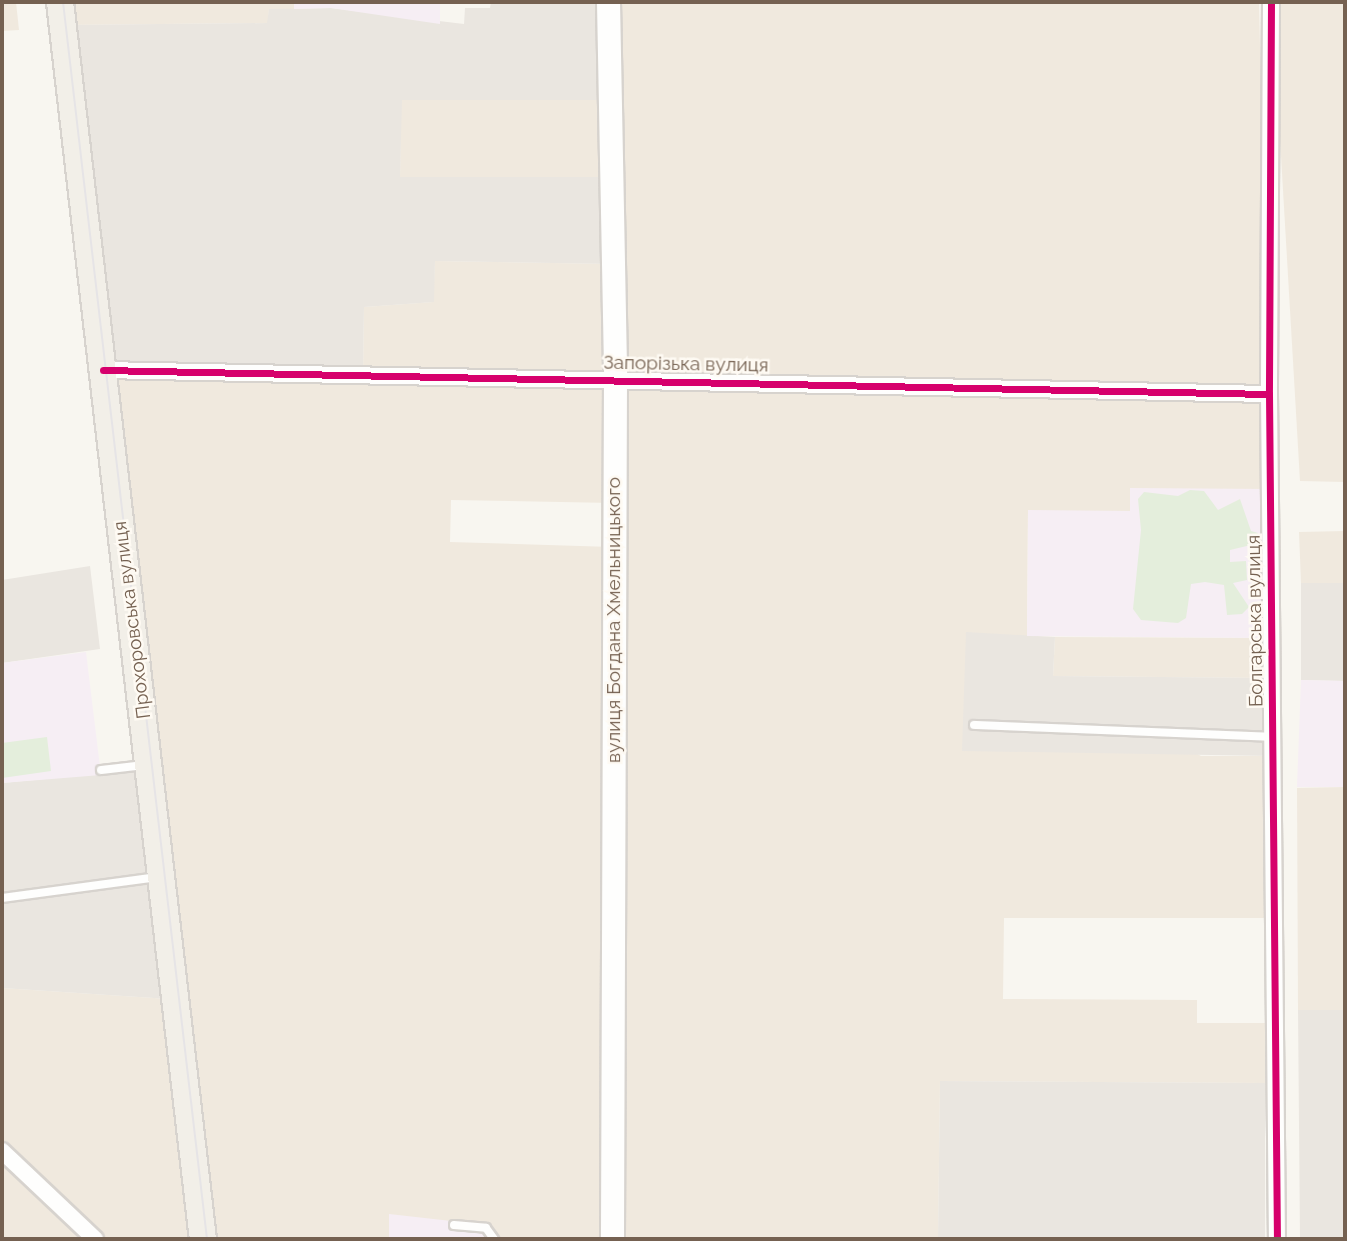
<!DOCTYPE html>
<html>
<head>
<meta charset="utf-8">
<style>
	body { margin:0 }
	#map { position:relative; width:1347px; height:1241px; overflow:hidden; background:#f8f6f0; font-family:Raleway,sans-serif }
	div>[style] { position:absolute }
	.residential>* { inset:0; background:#f0e9de }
	.industrial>* { inset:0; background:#eae6e0 }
	.education>* { inset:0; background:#f6eef4 }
	.green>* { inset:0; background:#e4eedc }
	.roads { filter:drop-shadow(2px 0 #d7d3ce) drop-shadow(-2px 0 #d7d3ce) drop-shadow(0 2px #d7d3ce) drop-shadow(0 -2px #d7d3ce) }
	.service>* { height:8px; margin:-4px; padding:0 4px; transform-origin:4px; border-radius:4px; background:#fefefd }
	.minor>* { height:16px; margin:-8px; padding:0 8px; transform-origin:8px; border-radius:8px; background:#fefefd }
	.secondary>* { height:23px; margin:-11.5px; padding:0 11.5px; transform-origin:11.5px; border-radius:11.5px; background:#fefefd }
	.primary>* { height:26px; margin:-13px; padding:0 13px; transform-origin:13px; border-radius:13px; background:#f2efe8 }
	.tram>* { height:2px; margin:-1px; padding:0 1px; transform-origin:1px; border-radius:1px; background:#e6e4e6 }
	.cycleway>* { height:7px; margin:-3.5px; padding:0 3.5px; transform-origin:3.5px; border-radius:3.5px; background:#d6006c }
	span { translate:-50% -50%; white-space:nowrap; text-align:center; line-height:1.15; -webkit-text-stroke:5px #fefaf3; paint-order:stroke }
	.street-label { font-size:19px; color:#756151 }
	.frame { position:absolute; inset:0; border:4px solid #756151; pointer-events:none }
</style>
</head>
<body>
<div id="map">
	<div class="residential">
		<div style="clip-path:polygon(2px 2px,16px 2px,19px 30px,2px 31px)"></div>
		<div style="clip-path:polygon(62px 2px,294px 2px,294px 9px,269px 9px,268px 23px,64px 25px)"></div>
		<div style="clip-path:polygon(611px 2px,1259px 2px,1268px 393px,615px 376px)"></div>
		<div style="clip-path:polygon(1272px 2px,1345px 2px,1345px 482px,1300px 481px)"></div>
		<div style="clip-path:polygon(401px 100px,609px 100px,610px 177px,400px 178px)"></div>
		<div style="clip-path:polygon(435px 261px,612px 264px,613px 375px,363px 373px,364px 307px,433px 302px)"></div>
		<div style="clip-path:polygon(110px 371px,613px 379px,613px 503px,451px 500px,450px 542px,612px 547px,610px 1239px,201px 1239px)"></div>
		<div style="clip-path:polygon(617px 379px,1269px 394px,1269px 489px,1243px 489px,1130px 511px,1028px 511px,1027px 636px,970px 636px,1201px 756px,1271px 756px,1272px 918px,1004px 918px,1003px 999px,1197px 1000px,1197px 1023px,1265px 1023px,1265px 1083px,940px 1081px,938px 1239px,613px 1239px)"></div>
		<div style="clip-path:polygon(1345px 531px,1345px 583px,1301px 583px,1299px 532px)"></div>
		<div style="clip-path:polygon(1055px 637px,1270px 638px,1271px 678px,1053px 676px)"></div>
		<div style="clip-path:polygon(1345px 787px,1345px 1010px,1298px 1010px,1297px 788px)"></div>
		<div style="clip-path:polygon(2px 988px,169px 999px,195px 1239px,98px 1239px,2px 1149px)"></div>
		<div style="clip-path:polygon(2px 1155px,91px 1239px,2px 1239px)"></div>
	</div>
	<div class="industrial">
		<div style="clip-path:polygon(491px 2px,607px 2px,609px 100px,402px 100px,400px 177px,610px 177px,612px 264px,435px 261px,434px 302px,364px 307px,363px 373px,107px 368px,64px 25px,267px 23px,269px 9px,331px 8px,464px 24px,465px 8px,490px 8px)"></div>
		<div style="clip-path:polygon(90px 566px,100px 649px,2px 663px,2px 580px)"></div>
		<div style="clip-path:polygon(1301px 583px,1345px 583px,1345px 681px,1301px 680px)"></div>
		<div style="clip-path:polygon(966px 632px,1055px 637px,1053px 676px,1271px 678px,1271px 756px,962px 751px)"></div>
		<div style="clip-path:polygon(143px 770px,169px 999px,2px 988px,2px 783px)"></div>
		<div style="clip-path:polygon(1298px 1010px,1345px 1010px,1345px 1239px,1300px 1239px)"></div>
		<div style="clip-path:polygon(940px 1081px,1265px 1083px,1265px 1239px,938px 1239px)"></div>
	</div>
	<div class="education">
		<div style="clip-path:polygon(294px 2px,440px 2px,440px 24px,331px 8px,294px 9px)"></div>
		<div style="clip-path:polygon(1130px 488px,1269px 489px,1270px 638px,1027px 636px,1028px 510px,1130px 511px)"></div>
		<div style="clip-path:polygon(86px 652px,101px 775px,2px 783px,2px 663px)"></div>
		<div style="clip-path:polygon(1301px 680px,1345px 681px,1345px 787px,1297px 787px)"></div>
		<div style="clip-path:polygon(389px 1214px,487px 1225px,485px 1239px,389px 1239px)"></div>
	</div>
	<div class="green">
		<div style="clip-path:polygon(1190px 490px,1204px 491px,1218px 510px,1240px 499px,1251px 531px,1258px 533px,1251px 545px,1230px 550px,1230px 562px,1246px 561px,1247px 580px,1233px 583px,1249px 607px,1242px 614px,1227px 615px,1224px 585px,1205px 582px,1191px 584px,1186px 618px,1178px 623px,1141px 620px,1133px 609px,1141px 530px,1138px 499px,1144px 492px,1178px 496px)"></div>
		<div style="clip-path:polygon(47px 737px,51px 771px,2px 778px,2px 743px)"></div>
	</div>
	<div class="roads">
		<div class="service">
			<div style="left:974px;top:725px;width:298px;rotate:2.3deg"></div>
			<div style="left:101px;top:770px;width:44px;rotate:-6.5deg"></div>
			<div style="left:2px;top:898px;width:157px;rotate:-7.7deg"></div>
			<div style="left:454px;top:1225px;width:32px;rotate:5deg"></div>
			<div style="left:486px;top:1228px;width:14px;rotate:54deg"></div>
		</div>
		<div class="minor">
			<div style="left:1271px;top:2px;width:392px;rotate:90.3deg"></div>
			<div style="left:1269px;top:394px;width:845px;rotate:89.46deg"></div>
			<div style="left:103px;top:370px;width:1166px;rotate:1.18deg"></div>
			<div style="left:2px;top:1151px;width:128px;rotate:43.4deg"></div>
		</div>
		<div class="secondary">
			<div style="left:608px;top:2px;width:375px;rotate:88.9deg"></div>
			<div style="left:615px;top:377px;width:862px;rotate:90.2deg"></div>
		</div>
		<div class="primary">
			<div style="left:60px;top:2px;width:1245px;rotate:83.41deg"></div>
		</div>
	</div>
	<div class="tram">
		<div style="left:63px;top:2px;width:1245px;rotate:83.36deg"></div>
	</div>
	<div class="cycleway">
		<div style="left:1271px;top:2px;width:392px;rotate:90.3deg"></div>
		<div style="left:1269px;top:394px;width:845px;rotate:89.46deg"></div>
		<div style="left:103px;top:370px;width:1166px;rotate:1.18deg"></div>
	</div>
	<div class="street-label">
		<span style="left:686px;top:364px;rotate:1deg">Запорізька вулиця</span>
		<span style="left:132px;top:620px;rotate:-97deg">Прохоровська вулиця</span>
		<span style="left:614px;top:620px;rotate:-90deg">вулиця Богдана Хмельницького</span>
		<span style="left:1255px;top:621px;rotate:-91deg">Болгарська вулиця</span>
	</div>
	<div class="frame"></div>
</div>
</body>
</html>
